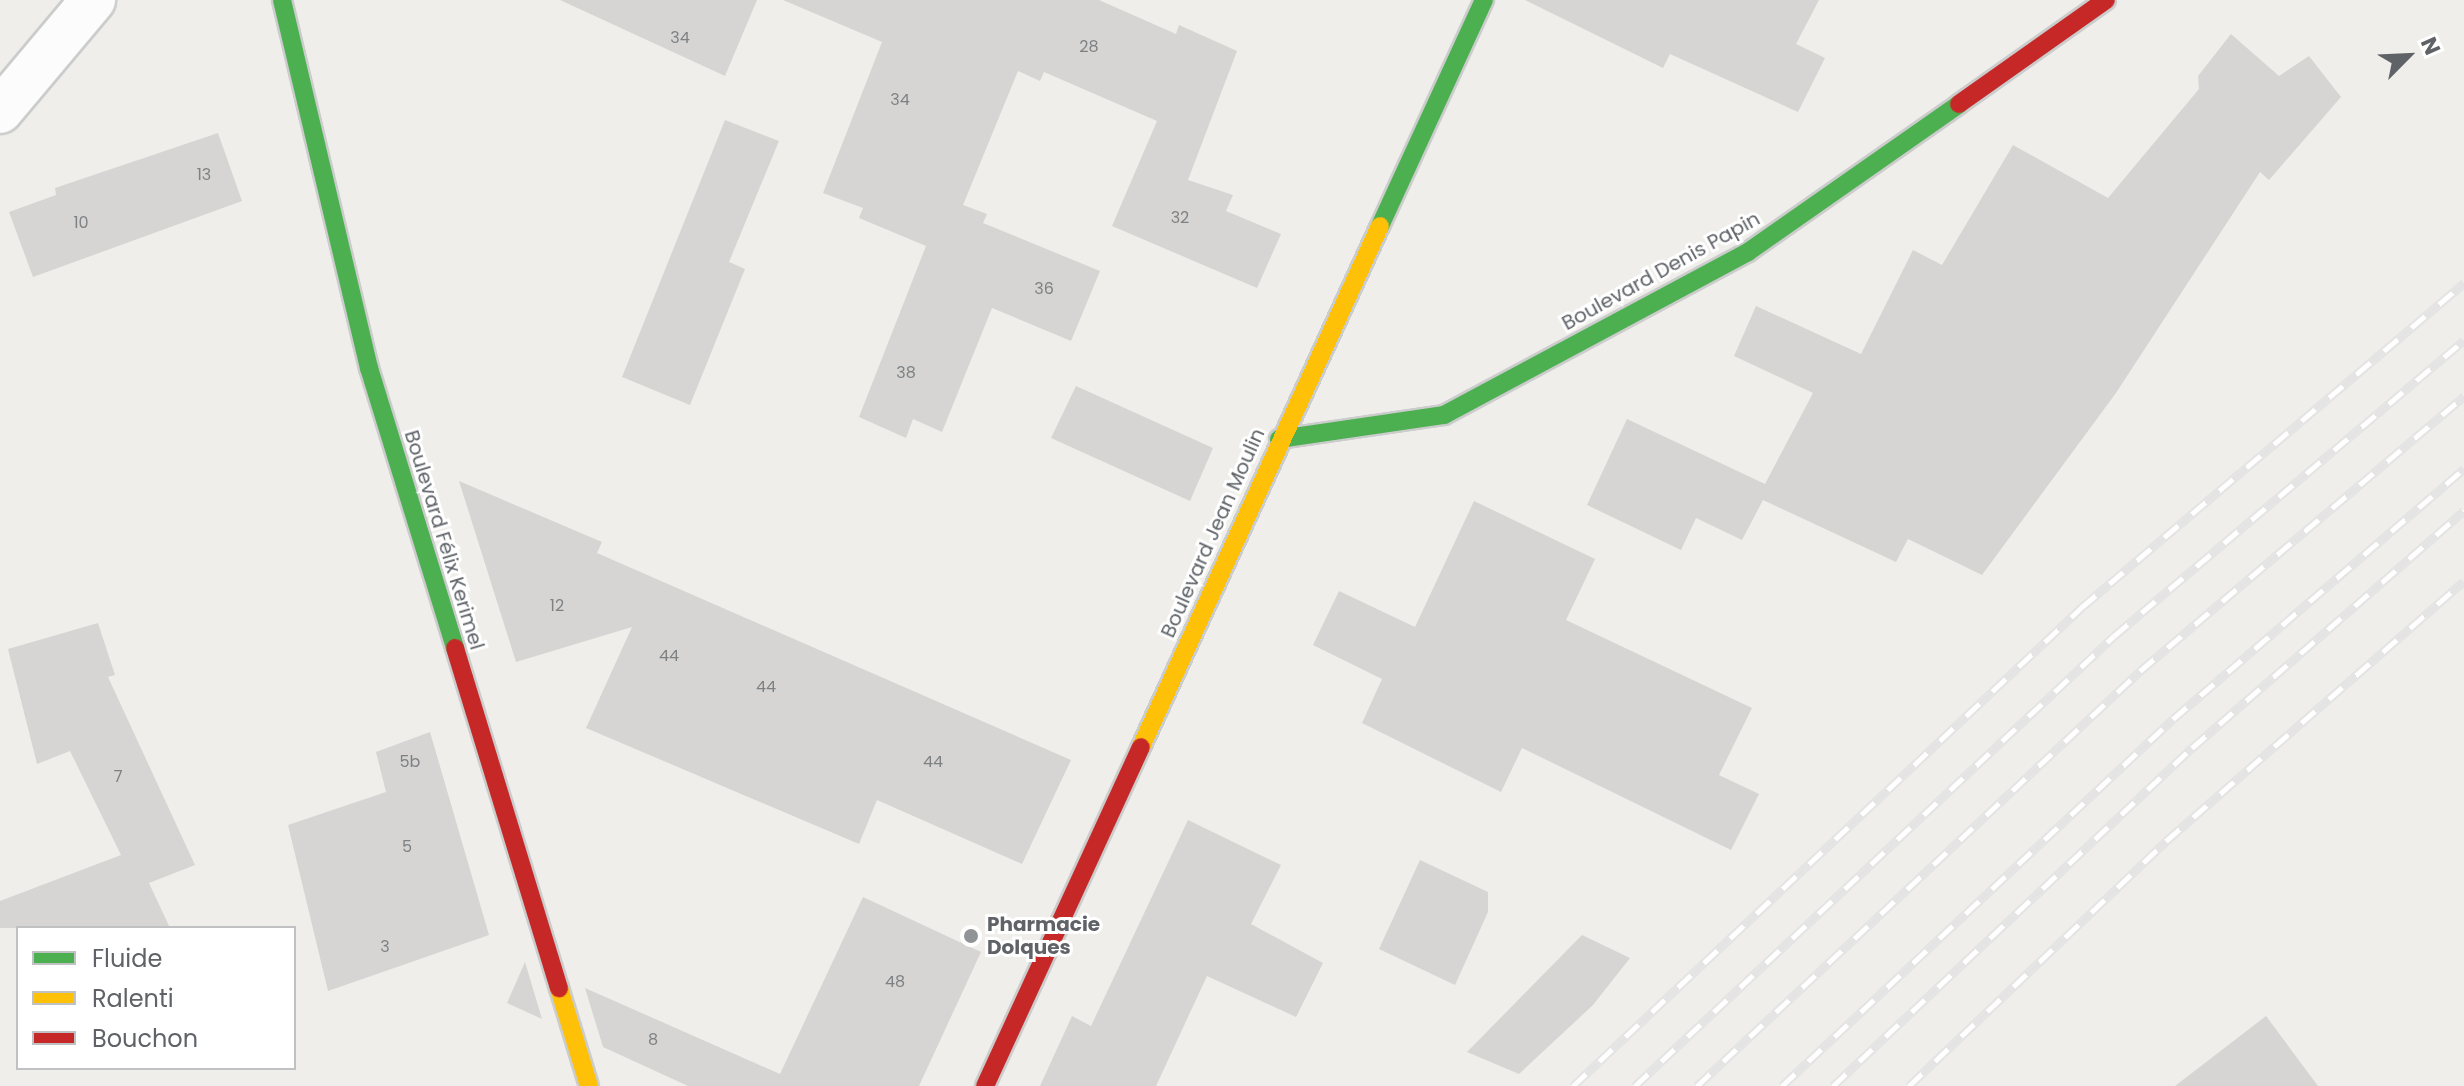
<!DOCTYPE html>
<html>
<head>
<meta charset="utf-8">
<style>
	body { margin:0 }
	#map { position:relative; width:2464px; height:1086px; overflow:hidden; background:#efeeea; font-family:Poppins,sans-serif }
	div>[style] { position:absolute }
	.building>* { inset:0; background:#d6d5d3 }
	.roads { filter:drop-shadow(2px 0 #cbcccc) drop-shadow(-2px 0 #cbcccc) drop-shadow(0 2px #cbcccc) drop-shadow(0 -2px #cbcccc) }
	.street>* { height:44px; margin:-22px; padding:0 22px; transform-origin:22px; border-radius:22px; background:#fdfcfc }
	.fast>* { height:18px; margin:-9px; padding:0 9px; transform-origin:9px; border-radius:9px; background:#4caf50 }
	.slow>* { height:18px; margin:-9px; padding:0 9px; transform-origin:9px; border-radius:9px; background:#ffc107 }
	.jam>* { height:18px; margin:-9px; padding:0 9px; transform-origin:9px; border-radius:9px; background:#c62828 }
	.rail>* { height:9px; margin-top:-4.5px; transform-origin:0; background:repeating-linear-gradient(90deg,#fff 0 18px,#e4e4e4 0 36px); box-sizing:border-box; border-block:2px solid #e4e4e4 }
	.dots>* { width:22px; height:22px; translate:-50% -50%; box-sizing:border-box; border:4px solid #fff; border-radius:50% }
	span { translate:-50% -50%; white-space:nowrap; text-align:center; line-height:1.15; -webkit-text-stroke:6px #fff; paint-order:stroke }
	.number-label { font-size:16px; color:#7e8184 }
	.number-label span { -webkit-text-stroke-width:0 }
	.street-label { font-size:20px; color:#5f6368 }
	.poi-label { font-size:20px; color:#5f6368; font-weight:700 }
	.left { translate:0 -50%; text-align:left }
	.legend { position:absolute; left:16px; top:926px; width:280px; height:144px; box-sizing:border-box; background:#fff; border:2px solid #bfc1c3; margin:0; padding:10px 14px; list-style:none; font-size:24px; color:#5f6368 }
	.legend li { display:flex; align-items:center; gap:16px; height:40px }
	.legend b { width:40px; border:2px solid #bfc1c3 }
	.north { position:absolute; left:2368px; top:16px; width:80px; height:80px; -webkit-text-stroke:6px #fff; paint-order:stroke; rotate:66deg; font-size:22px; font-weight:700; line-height:32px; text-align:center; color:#5f6368 }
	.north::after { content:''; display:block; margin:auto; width:28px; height:36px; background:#5f6368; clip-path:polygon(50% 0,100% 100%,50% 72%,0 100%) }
</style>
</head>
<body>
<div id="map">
	<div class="building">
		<div style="clip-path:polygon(560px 0,757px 0,725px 76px)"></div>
		<div style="clip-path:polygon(783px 0,1099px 0,1176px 34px,1179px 25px,1237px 51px,1188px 180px,1233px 195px,1226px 211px,1281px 234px,1257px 288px,1112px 226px,1157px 121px,1044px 72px,1040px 81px,1018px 71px,963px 205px,987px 214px,983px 223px,1100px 271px,1071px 341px,992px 308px,942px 432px,913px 419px,906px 438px,859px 417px,926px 246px,859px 218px,863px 208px,823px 193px,882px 42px)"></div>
		<div style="clip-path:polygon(1525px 0,1819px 0,1796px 44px,1825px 58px,1798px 112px,1670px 54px,1663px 68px)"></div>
		<div style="clip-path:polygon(2231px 34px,2279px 76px,2309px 56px,2341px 97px,2269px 180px,2260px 172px,2116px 393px,1982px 575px,1908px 539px,1896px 562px,1763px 500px,1742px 540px,1696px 518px,1681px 550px,1587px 505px,1627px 419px,1765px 484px,1813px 393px,1734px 356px,1756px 306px,1861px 354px,1913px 250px,1942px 265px,2013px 145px,2108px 198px,2199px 89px,2198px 76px)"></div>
		<div style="clip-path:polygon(725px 120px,779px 141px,729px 262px,745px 269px,690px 405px,622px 377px)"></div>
		<div style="clip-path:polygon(218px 133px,242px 201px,33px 277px,9px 212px,56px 195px,55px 188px)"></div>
		<div style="clip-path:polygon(1076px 386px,1213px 448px,1190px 501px,1051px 438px)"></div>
		<div style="clip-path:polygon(459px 481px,602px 542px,597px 553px,1071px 760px,1022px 864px,877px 800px,859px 844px,586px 728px,632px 627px,516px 662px)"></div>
		<div style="clip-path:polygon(1474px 501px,1595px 559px,1566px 620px,1752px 708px,1719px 775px,1759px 794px,1731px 850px,1522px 748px,1501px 792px,1362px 723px,1382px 679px,1313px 645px,1339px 591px,1415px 627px)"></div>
		<div style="clip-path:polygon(98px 623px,115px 675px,108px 677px,195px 865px,149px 883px,170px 928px,0 928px,0 901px,121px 855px,70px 751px,37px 764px,8px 649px)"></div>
		<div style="clip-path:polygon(430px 732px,489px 935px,328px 991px,288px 825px,386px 792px,376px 752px)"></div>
		<div style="clip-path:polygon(1188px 820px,1281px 865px,1251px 924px,1323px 963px,1296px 1017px,1207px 976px,1156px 1086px,1040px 1086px,1072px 1016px,1091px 1026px)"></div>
		<div style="clip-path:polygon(1420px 860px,1488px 892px,1488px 912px,1455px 985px,1379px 949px)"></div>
		<div style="clip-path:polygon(863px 897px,981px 952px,919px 1086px,688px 1086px,603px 1047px,585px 988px,780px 1074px)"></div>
		<div style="clip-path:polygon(1582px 935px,1630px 958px,1593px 1005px,1519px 1074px,1467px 1052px)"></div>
		<div style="clip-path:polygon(525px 962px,542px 1019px,507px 1003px)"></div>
		<div style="clip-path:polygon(2266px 1016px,2318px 1086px,2175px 1086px)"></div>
	</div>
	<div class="roads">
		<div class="street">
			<div style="left:0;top:111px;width:145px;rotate:-50deg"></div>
		</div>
		<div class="fast">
			<div style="left:282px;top:0;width:378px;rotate:76.7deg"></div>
			<div style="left:369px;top:368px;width:293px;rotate:72.9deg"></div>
			<div style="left:1380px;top:226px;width:249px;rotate:-65.3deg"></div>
			<div style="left:1279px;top:439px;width:167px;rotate:-8.3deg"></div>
			<div style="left:1444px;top:415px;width:345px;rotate:-28.2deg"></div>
			<div style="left:1748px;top:252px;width:258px;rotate:-35deg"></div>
		</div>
		<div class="slow">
			<div style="left:1141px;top:747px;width:573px;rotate:-65.36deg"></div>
			<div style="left:559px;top:988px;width:102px;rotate:73deg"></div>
		</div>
		<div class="jam">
			<div style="left:1959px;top:104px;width:180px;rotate:-35.3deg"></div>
			<div style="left:455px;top:648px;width:356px;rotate:73deg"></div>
			<div style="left:985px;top:1086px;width:373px;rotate:-65.3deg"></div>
		</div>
	</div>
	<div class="rail">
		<div style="left:1573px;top:1086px;width:699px;rotate:-43.26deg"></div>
		<div style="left:2082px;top:607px;width:501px;rotate:-40.3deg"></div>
		<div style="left:1635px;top:1086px;width:657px;rotate:-43.21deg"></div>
		<div style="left:2114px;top:636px;width:458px;rotate:-40.2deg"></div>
		<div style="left:1697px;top:1086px;width:607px;rotate:-43.13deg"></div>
		<div style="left:2140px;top:671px;width:425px;rotate:-40.3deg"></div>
		<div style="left:1782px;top:1086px;width:536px;rotate:-43.19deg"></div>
		<div style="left:2173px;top:719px;width:384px;rotate:-40.7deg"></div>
		<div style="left:1833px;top:1086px;width:493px;rotate:-43.3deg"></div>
		<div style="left:2192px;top:748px;width:361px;rotate:-41.1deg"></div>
		<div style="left:1909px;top:1086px;width:355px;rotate:-43.6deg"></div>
		<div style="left:2166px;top:841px;width:395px;rotate:-41.1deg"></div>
	</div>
	<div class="dots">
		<div style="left:971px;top:936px;background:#919496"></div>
	</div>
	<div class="number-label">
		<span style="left:680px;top:38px">34</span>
		<span style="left:1089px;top:47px">28</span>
		<span style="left:900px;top:100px">34</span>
		<span style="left:204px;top:175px">13</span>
		<span style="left:1180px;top:218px">32</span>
		<span style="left:81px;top:223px">10</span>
		<span style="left:1044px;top:289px">36</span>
		<span style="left:906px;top:373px">38</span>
		<span style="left:557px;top:606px">12</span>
		<span style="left:669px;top:656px">44</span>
		<span style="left:766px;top:687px">44</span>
		<span style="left:410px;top:762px">5b</span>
		<span style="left:933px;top:762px">44</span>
		<span style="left:118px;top:777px">7</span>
		<span style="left:407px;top:847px">5</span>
		<span style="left:385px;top:947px">3</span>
		<span style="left:895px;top:982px">48</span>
		<span style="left:653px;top:1040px">8</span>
	</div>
	<div class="street-label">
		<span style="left:1661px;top:271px;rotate:-29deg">Boulevard Denis Papin</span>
		<span style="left:1213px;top:533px;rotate:-66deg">Boulevard Jean Moulin</span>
		<span style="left:444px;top:540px;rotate:73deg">Boulevard Félix Kerimel</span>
	</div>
	<div class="poi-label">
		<span class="left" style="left:987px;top:936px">Pharmacie<br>Dolques</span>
	</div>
	<ul class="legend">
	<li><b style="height:10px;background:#4caf50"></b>Fluide</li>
	<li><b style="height:10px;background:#ffc107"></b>Ralenti</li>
	<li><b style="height:10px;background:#c62828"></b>Bouchon</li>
	</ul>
	<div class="north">N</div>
</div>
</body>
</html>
